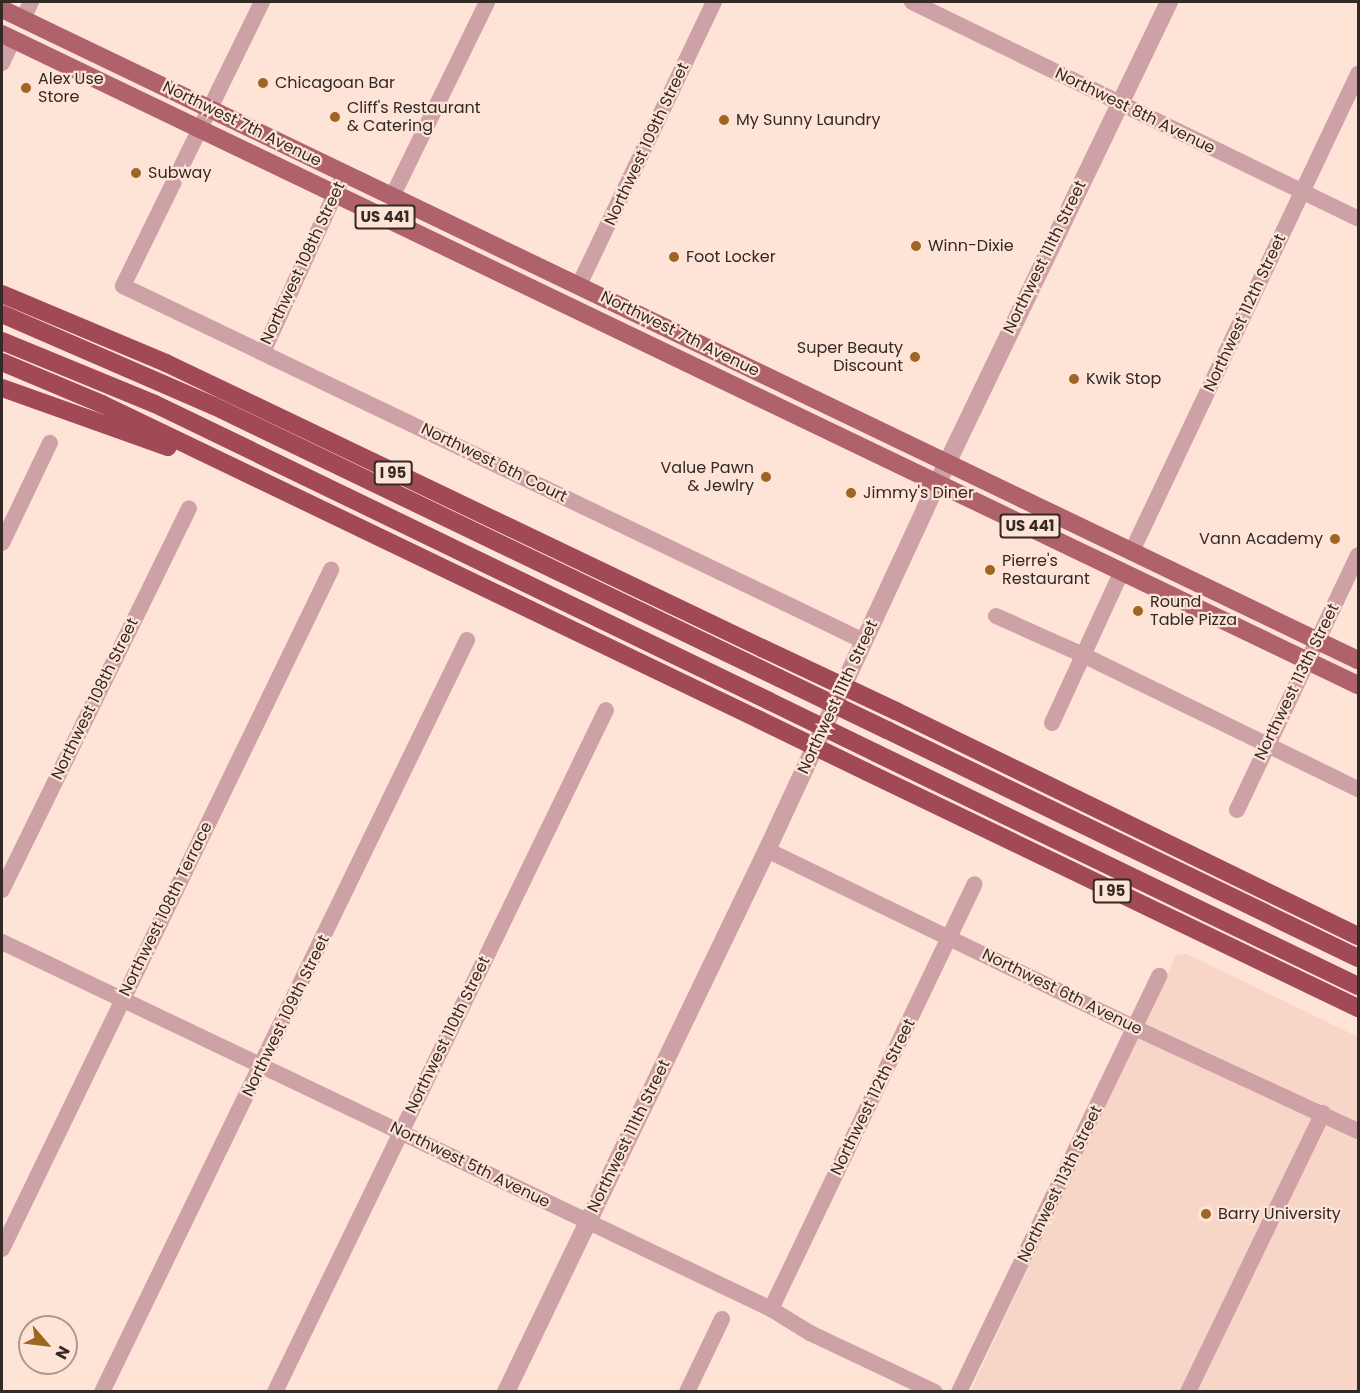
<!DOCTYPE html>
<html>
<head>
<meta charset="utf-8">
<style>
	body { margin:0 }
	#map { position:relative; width:1360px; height:1393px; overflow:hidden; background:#fee3d7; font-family:Poppins,sans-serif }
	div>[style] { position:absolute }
	.built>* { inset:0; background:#f7d5c7 }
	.minor>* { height:16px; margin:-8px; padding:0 8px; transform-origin:8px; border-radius:8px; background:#cda1a5 }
	.tertiary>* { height:18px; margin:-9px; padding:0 9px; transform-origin:9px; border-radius:9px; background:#cda1a5 }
	.primary>* { height:18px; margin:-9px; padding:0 9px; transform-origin:9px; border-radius:9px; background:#af616c }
	.motorway>* { height:18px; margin:-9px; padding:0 9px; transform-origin:9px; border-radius:9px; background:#a24957 }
	.motorway-bridge>* { height:18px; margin:-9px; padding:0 9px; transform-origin:9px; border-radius:9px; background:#a24957 }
	.dots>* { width:16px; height:16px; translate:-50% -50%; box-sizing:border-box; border:3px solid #fee3d7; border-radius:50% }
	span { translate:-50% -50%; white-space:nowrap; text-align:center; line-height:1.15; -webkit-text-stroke:4.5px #fee3d7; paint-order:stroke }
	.shield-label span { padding:2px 4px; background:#fee3d7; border:2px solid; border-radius:4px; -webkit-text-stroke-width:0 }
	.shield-label { font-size:15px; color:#332925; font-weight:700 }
	.poi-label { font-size:16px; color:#332925 }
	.left { translate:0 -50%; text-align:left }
	.right { translate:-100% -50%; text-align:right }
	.street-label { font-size:16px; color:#332925 }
	.frame { position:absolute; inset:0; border:3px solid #332925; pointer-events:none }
	.north { position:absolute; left:18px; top:1315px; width:60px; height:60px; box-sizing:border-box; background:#fee3d7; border:2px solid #ad9990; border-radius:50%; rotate:118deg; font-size:16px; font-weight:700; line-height:24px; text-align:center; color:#332925 }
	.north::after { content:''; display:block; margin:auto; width:21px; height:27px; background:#9e6523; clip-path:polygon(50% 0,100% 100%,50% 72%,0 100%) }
</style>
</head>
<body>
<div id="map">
	<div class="built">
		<div style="clip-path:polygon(1187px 954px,1358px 1037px,1358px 1391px,970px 1392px,1176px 955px)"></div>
	</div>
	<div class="minor">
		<div style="left:262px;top:2px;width:316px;rotate:116.1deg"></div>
		<div style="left:123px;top:286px;width:822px;rotate:25.6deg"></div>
		<div style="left:912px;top:2px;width:496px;rotate:25.9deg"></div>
		<div style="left:23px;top:19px;width:19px;rotate:-65deg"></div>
		<div style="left:2px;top:63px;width:26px;rotate:-65deg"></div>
		<div style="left:392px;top:197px;width:217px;rotate:-64deg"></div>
		<div style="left:579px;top:285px;width:314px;rotate:-64.5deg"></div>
		<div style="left:263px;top:352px;width:196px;rotate:-65.5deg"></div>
		<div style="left:2px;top:543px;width:111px;rotate:-64.4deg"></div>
		<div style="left:1132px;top:551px;width:528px;rotate:-64.65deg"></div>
		<div style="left:996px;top:616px;width:95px;rotate:24.1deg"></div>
		<div style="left:1083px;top:655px;width:306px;rotate:26deg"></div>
		<div style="left:1052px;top:723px;width:167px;rotate:-65.3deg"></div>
		<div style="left:1237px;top:810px;width:282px;rotate:-64.6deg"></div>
		<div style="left:767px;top:850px;width:409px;rotate:25.8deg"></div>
		<div style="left:1135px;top:1028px;width:246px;rotate:24.8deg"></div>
		<div style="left:2px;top:890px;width:425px;rotate:-63.9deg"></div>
		<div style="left:2px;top:942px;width:852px;rotate:25.51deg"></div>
		<div style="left:771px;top:1309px;width:46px;rotate:31.6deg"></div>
		<div style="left:810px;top:1333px;width:138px;rotate:25.3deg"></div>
		<div style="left:2px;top:1249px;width:755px;rotate:-64.15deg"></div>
		<div style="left:771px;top:1309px;width:471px;rotate:-64.4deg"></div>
		<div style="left:102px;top:1392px;width:836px;rotate:-64.11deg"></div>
		<div style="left:275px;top:1392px;width:758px;rotate:-64.11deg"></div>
		<div style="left:687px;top:1392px;width:81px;rotate:-64.4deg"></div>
		<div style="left:959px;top:1392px;width:462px;rotate:-64.3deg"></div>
		<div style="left:1188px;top:1392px;width:310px;rotate:-64.2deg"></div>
	</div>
	<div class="tertiary">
		<div style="left:506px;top:1392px;width:602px;rotate:-64.29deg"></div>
		<div style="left:767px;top:850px;width:376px;rotate:-65.1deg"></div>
		<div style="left:925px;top:509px;width:563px;rotate:-64.3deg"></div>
	</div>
	<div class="primary">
		<div style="left:2px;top:9px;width:1504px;rotate:25.65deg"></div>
		<div style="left:2px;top:34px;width:1504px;rotate:25.65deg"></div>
	</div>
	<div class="motorway">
		<div style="left:2px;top:294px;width:178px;rotate:22.8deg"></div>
		<div style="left:166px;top:363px;width:661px;rotate:25.56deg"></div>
		<div style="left:2px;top:314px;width:231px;rotate:23.5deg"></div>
		<div style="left:214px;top:406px;width:627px;rotate:25.71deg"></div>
		<div style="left:2px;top:341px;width:165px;rotate:22.4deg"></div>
		<div style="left:155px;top:404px;width:682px;rotate:25.81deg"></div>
		<div style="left:2px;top:362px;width:108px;rotate:22.8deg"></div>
		<div style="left:102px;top:404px;width:730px;rotate:25.65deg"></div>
		<div style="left:2px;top:388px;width:176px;rotate:19.6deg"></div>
		<div style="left:896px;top:711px;width:514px;rotate:25.97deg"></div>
		<div style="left:887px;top:730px;width:523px;rotate:25.83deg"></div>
		<div style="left:876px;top:753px;width:535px;rotate:25.8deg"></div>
		<div style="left:867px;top:772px;width:545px;rotate:25.67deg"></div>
	</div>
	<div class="motorway-bridge">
		<div style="left:762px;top:648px;width:148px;rotate:25.2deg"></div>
		<div style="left:779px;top:678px;width:120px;rotate:25.7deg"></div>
		<div style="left:769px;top:701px;width:119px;rotate:25.9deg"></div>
		<div style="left:760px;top:720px;width:119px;rotate:25.9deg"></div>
	</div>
	<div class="dots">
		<div style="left:263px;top:83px;background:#9e6523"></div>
		<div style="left:26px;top:88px;background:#9e6523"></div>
		<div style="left:335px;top:117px;background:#9e6523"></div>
		<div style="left:724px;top:120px;background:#9e6523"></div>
		<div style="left:136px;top:173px;background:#9e6523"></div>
		<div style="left:916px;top:246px;background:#9e6523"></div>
		<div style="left:674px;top:257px;background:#9e6523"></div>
		<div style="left:915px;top:357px;background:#9e6523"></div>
		<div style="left:1074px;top:379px;background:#9e6523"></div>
		<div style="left:766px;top:477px;background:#9e6523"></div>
		<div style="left:851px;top:493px;background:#9e6523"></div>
		<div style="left:1335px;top:539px;background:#9e6523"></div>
		<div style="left:990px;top:570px;background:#9e6523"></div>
		<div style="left:1138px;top:611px;background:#9e6523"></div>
		<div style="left:1206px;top:1214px;background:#9e6523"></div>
	</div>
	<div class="shield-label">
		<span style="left:385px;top:217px">US 441</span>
		<span style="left:393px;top:473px">I 95</span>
		<span style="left:1030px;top:526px">US 441</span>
		<span style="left:1112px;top:891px">I 95</span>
	</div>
	<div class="poi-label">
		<span class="left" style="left:38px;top:88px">Alex Use<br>Store</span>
		<span class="left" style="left:275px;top:83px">Chicagoan Bar</span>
		<span class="left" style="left:347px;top:117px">Cliff's Restaurant<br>&amp; Catering</span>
		<span class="left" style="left:736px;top:120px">My Sunny Laundry</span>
		<span class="left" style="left:148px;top:173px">Subway</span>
		<span class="left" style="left:928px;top:246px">Winn-Dixie</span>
		<span class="left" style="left:686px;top:257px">Foot Locker</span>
		<span class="right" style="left:903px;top:357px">Super Beauty<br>Discount</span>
		<span class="left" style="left:1086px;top:379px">Kwik Stop</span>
		<span class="right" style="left:754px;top:477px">Value Pawn<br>&amp; Jewlry</span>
		<span class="left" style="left:863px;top:493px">Jimmy's Diner</span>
		<span class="right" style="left:1323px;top:539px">Vann Academy</span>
		<span class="left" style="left:1002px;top:570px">Pierre's<br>Restaurant</span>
		<span class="left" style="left:1150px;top:611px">Round<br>Table Pizza</span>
		<span class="left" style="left:1218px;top:1214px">Barry University</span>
	</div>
	<div class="street-label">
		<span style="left:1135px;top:111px;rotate:26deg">Northwest 8th Avenue</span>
		<span style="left:242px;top:124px;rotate:26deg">Northwest 7th Avenue</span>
		<span style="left:647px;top:144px;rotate:-65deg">Northwest 109th Street</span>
		<span style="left:1045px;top:257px;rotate:-64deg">Northwest 111th Street</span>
		<span style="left:303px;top:263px;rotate:-65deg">Northwest 108th Street</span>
		<span style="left:1245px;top:313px;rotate:-65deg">Northwest 112th Street</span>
		<span style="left:680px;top:334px;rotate:26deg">Northwest 7th Avenue</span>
		<span style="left:494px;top:463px;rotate:26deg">Northwest 6th Court</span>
		<span style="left:1297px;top:682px;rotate:-64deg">Northwest 113th Street</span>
		<span style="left:838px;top:697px;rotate:-65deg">Northwest 111th Street</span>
		<span style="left:95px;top:699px;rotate:-64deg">Northwest 108th Street</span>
		<span style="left:166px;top:909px;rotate:-64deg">Northwest 108th Terrace</span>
		<span style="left:1062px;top:992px;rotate:26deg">Northwest 6th Avenue</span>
		<span style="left:286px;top:1016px;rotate:-64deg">Northwest 109th Street</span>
		<span style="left:448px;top:1035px;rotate:-64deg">Northwest 110th Street</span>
		<span style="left:873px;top:1097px;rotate:-64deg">Northwest 112th Street</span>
		<span style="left:629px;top:1136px;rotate:-64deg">Northwest 111th Street</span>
		<span style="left:470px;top:1165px;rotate:26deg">Northwest 5th Avenue</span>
		<span style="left:1060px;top:1184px;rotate:-64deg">Northwest 113th Street</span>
	</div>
	<div class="frame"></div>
	<div class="north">N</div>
</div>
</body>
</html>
